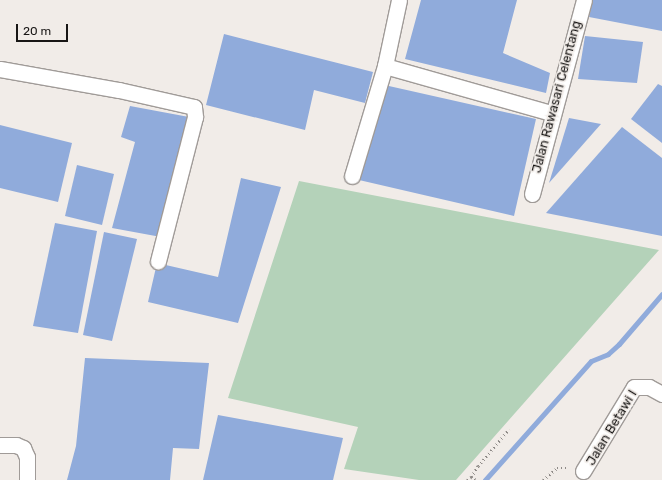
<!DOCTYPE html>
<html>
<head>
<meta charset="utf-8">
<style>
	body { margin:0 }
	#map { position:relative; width:662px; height:480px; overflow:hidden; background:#f1ece8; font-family:Rubik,sans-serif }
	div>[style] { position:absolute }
	.green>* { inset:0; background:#b4d2b9 }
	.water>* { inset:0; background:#90abdb }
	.stream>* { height:5px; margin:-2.5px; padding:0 2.5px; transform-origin:2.5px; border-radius:2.5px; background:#90abdb }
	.path>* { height:2.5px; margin-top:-1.25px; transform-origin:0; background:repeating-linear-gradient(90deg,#8f8b88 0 1px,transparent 0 4px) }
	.roads { filter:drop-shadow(1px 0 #a09b98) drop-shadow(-1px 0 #a09b98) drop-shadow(0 1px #a09b98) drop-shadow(0 -1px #a09b98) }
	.minor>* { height:15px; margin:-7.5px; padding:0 7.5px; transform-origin:7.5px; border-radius:7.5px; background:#fff }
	span { translate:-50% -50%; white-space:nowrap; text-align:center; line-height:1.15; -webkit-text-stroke:3.5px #f1ece8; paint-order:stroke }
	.street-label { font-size:13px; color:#181615 }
	.scale { position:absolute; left:16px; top:24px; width:52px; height:18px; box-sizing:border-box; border:2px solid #181615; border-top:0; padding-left:5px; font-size:12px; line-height:14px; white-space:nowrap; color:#181615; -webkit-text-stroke:3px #f1ece8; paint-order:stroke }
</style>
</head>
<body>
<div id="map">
	<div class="green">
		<div style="clip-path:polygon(299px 181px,659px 250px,456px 480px,419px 480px,344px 469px,358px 427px,228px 398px)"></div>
	</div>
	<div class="water">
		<div style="clip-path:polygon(421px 0,517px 0,503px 53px,550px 73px,546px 93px,405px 59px)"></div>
		<div style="clip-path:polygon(593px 0,662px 0,662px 31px,589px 17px)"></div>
		<div style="clip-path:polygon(224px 34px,373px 72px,365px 103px,314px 90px,305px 130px,206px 105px)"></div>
		<div style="clip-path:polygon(585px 36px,643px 42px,637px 83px,578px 79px)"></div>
		<div style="clip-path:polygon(380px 84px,536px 119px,514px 216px,359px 180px)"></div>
		<div style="clip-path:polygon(658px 84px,662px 86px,662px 143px,631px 119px)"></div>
		<div style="clip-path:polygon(130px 106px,189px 117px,161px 237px,112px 228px,135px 142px,121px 137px)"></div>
		<div style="clip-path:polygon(569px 118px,601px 124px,549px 183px)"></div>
		<div style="clip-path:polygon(0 125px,72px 143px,58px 202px,0 188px)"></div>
		<div style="clip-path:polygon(622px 127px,662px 158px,662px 236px,546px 213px)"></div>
		<div style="clip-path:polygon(77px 165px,114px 174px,102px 225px,65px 216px)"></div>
		<div style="clip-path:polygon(241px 178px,281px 187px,238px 323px,148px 302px,157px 263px,218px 277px)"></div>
		<div style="clip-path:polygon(55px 223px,97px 231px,78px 333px,33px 326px)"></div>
		<div style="clip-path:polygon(104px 232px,137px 239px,112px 341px,83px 335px)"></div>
		<div style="clip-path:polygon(85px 358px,209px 363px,199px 449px,173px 448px,170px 480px,67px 480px,76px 446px)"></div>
		<div style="clip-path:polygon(218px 415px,343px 438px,333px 480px,203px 480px)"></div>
	</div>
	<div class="stream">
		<div style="left:485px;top:480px;width:159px;rotate:-48.3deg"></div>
		<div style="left:591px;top:361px;width:18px;rotate:-22deg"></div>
		<div style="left:608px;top:354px;width:15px;rotate:-42deg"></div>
		<div style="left:619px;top:344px;width:66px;rotate:-49.3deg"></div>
	</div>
	<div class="path">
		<div style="left:467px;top:480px;width:5px;rotate:-37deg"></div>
		<div style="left:475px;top:480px;width:5px;rotate:-143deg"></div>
		<div style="left:471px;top:477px;width:13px;rotate:-58deg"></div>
		<div style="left:478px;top:466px;width:48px;rotate:-50deg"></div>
		<div style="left:543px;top:480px;width:18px;rotate:-41deg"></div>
		<div style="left:557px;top:468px;width:12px"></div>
	</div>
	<div class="roads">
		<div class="minor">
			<div style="left:399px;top:0;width:67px;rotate:102deg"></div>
			<div style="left:385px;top:66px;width:173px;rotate:15.8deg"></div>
			<div style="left:0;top:69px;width:121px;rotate:10deg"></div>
			<div style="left:119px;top:90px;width:77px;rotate:12.8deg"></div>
			<div style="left:194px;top:107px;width:10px;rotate:84deg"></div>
			<div style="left:195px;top:117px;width:149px;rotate:104.4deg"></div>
			<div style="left:352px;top:176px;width:115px;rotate:-73.3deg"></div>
			<div style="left:532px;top:194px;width:201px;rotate:-75deg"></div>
			<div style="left:0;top:445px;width:16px"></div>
			<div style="left:16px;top:445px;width:8px;rotate:23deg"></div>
			<div style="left:23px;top:448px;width:10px;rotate:66deg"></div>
			<div style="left:27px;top:457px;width:23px;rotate:90deg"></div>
			<div style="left:583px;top:471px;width:98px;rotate:-58.7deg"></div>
			<div style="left:634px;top:387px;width:15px"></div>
			<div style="left:649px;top:387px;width:15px;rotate:28deg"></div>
		</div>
	</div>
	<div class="street-label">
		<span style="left:557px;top:97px;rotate:-75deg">Jalan Rawasari Celentang</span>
		<span style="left:612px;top:428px;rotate:-59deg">Jalan Betawi I</span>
	</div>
	<div class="scale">20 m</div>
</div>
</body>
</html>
